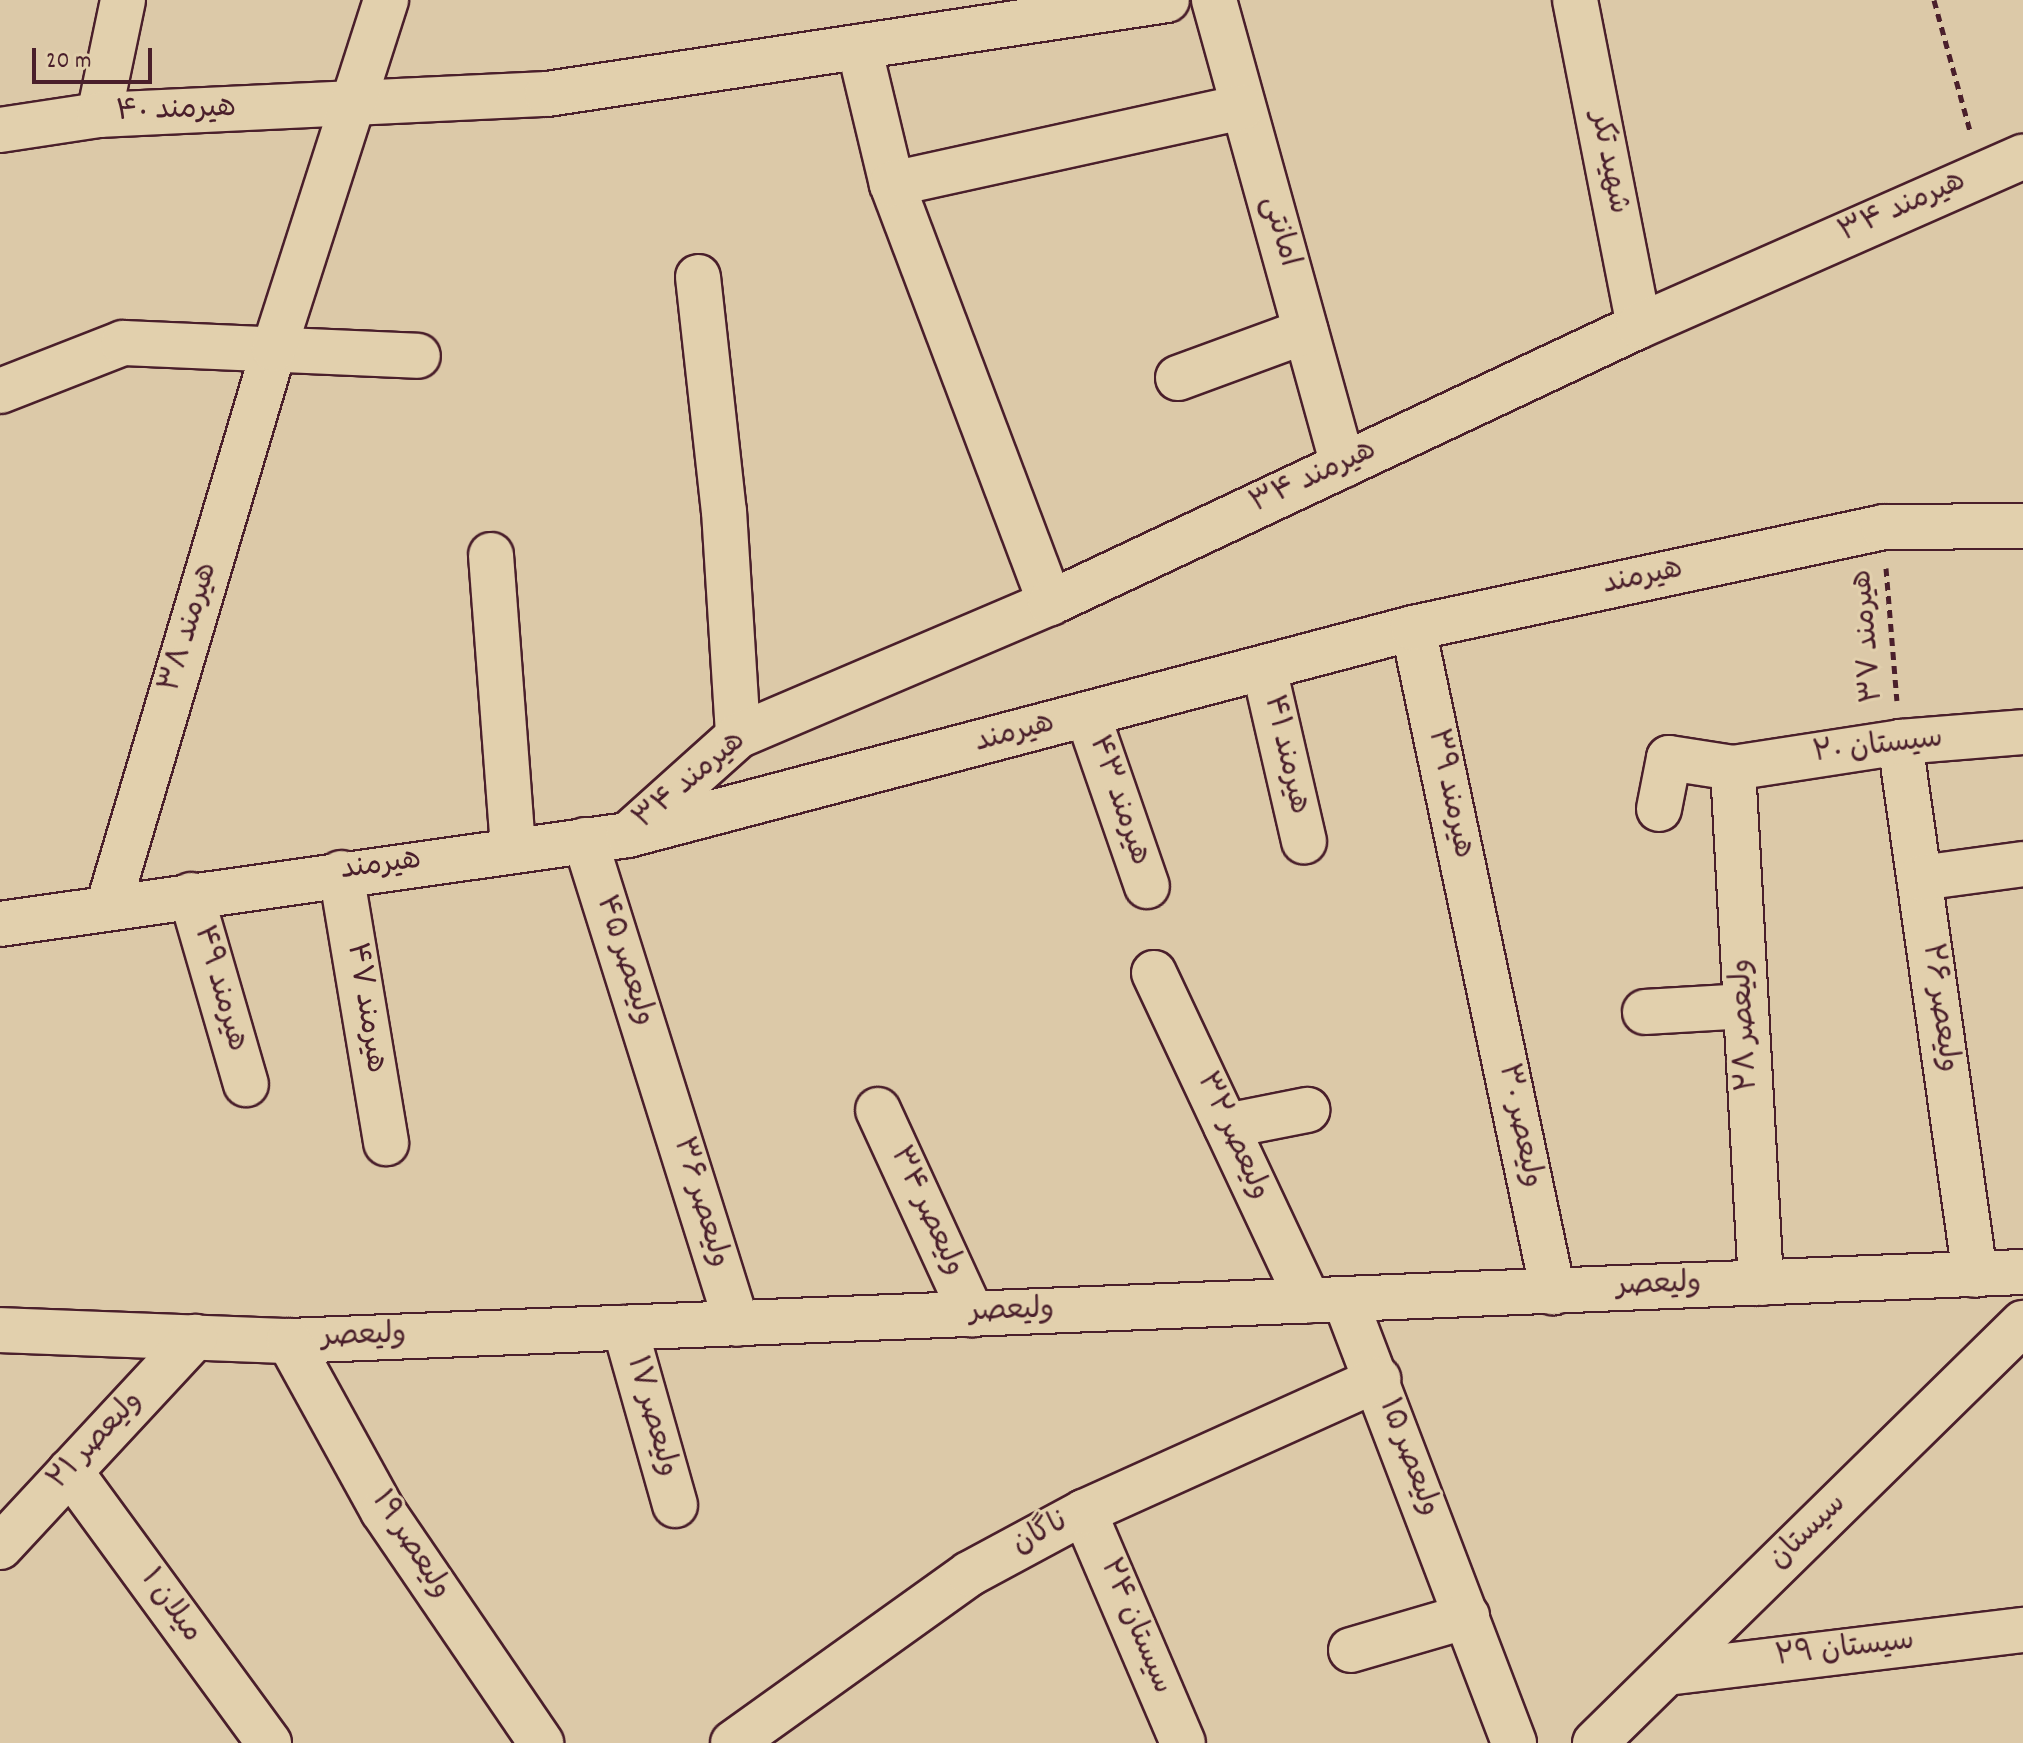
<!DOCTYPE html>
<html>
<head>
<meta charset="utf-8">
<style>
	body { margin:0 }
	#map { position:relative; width:2023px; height:1743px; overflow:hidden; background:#dcc9a8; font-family:Dekko,"Playpen Sans Arabic",sans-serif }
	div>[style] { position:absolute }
	.path>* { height:5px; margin-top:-2.5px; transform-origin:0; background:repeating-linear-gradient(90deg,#4a1f2b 0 8px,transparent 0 14px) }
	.roads { filter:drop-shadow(2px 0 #4a1f2b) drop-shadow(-2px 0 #4a1f2b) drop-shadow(0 2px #4a1f2b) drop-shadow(0 -2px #4a1f2b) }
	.minor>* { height:44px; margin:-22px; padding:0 22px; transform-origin:22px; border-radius:22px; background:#e2d0ad }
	span { translate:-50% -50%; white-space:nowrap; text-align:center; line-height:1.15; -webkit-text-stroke:6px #e2d0ad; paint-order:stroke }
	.street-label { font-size:30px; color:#4a1f2b }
	.scale { position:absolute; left:32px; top:48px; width:120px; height:36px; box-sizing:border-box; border:4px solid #4a1f2b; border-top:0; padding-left:10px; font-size:24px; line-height:28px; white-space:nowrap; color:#4a1f2b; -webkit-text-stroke:6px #e2d0ad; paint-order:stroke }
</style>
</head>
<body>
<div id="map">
	<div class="path">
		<div style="left:1934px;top:0;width:139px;rotate:74.6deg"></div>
		<div style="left:1886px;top:568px;width:133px;rotate:85.3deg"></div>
	</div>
	<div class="roads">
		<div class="minor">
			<div style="left:1214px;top:0;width:483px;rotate:74.5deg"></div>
			<div style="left:1575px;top:0;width:332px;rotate:78.9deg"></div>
			<div style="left:859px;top:47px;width:141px;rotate:76.5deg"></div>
			<div style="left:892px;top:184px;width:448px;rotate:69.3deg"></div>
			<div style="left:99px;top:115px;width:117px;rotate:-78.2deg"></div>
			<div style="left:0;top:130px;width:100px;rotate:-8.6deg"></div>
			<div style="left:99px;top:115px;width:448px;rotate:-2.7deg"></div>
			<div style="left:547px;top:94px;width:627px;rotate:-8.62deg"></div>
			<div style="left:892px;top:184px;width:359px;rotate:-12.4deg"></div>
			<div style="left:698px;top:277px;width:235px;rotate:83.7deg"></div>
			<div style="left:724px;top:511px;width:225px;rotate:86.4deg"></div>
			<div style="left:1178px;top:378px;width:136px;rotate:-20.2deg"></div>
			<div style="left:0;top:391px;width:132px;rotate:-21.3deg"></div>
			<div style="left:123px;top:343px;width:295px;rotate:2.5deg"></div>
			<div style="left:491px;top:555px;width:294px;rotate:85.7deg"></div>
			<div style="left:1413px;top:628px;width:679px;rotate:78.09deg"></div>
			<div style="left:1264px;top:668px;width:178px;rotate:77deg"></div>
			<div style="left:1088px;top:716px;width:180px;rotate:70.9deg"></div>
			<div style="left:1900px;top:742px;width:538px;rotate:81.99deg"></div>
			<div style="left:1733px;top:768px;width:516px;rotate:86.89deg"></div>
			<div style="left:1659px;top:809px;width:52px;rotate:-78.9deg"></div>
			<div style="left:1669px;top:758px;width:65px;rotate:8.9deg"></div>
			<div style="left:1733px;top:768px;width:169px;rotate:-8.8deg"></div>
			<div style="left:1900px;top:742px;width:123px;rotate:-4.6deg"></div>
			<div style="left:631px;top:832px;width:144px;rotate:-41.9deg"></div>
			<div style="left:738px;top:736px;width:339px;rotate:-23.1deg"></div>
			<div style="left:1050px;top:603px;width:651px;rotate:-25.19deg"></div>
			<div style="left:1639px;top:326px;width:420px;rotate:-23.8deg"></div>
			<div style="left:585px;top:840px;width:507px;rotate:72.57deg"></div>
			<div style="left:341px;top:873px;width:274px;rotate:80.5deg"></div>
			<div style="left:1920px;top:878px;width:104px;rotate:-7.7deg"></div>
			<div style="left:191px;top:895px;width:197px;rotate:73.8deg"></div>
			<div style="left:108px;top:907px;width:582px;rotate:-73.43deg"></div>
			<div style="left:274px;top:349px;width:367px;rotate:-72.2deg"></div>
			<div style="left:0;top:924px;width:634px;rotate:-8.07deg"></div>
			<div style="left:628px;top:835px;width:812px;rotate:-14.77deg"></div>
			<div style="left:1413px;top:628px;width:481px;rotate:-12.1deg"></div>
			<div style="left:1883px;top:527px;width:140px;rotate:-0.4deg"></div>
			<div style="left:1154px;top:973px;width:362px;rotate:64.8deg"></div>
			<div style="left:1645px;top:1012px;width:101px;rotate:-3.4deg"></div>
			<div style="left:878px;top:1110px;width:225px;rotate:65.3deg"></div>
			<div style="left:1226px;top:1126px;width:83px;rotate:-11.2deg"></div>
			<div style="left:1345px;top:1300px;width:474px;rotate:69.1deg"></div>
			<div style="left:625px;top:1328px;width:184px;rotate:74.2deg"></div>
			<div style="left:0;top:1330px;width:289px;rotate:2.2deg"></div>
			<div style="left:289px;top:1341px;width:1735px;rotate:-2.28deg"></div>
			<div style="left:289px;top:1341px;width:194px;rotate:61.1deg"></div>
			<div style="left:383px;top:1511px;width:281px;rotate:55.7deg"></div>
			<div style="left:70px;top:1471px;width:337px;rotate:53.8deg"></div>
			<div style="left:1084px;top:1512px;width:251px;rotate:66.8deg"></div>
			<div style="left:0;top:1547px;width:287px;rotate:-47.1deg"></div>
			<div style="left:1351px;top:1650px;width:121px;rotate:-16.3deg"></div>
			<div style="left:1667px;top:1673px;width:359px;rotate:-6.9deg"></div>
			<div style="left:733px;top:1743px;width:290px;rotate:-35.6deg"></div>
			<div style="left:969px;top:1574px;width:131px;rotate:-28.3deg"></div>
			<div style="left:1084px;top:1512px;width:323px;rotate:-24.3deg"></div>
			<div style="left:1595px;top:1743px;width:600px;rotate:-44.46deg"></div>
		</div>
	</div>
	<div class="street-label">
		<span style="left:176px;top:112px;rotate:-2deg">هیرمند ۴۰</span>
		<span style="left:1607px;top:163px;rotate:79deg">شهید تکر</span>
		<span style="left:1903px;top:209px;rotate:-24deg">هیرمند ۳۴</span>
		<span style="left:1278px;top:232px;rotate:74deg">امانتی</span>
		<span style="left:1314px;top:479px;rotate:-25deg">هیرمند ۳۴</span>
		<span style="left:1643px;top:579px;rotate:-12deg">هیرمند</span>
		<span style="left:191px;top:628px;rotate:-73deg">هیرمند ۳۸</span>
		<span style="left:1870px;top:636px;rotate:-95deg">هیرمند ۳۷</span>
		<span style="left:1015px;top:735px;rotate:-15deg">هیرمند</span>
		<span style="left:1878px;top:748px;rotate:-7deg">سیستان ۲۰</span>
		<span style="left:1284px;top:755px;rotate:77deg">هیرمند ۴۱</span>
		<span style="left:691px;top:782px;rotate:-40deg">هیرمند ۳۴</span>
		<span style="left:1448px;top:794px;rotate:78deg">هیرمند ۳۹</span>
		<span style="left:1117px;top:801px;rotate:71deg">هیرمند ۴۳</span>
		<span style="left:381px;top:867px;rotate:-8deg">هیرمند</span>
		<span style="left:623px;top:961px;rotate:72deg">ولیعصر ۴۵</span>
		<span style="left:218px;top:989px;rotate:74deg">هیرمند ۴۹</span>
		<span style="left:364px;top:1008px;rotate:81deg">هیرمند ۴۷</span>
		<span style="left:1938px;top:1008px;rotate:82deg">ولیعصر ۲۶</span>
		<span style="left:1747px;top:1025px;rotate:-93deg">ولیعصر ۲۸</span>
		<span style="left:1518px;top:1126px;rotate:78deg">ولیعصر ۳۰</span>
		<span style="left:1231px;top:1137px;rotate:65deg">ولیعصر ۳۲</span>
		<span style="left:699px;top:1203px;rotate:73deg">ولیعصر ۳۶</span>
		<span style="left:925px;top:1212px;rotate:65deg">ولیعصر ۳۴</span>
		<span style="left:1659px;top:1287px;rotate:-2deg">ولیعصر</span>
		<span style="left:1012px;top:1313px;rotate:-2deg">ولیعصر</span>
		<span style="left:364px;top:1338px;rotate:-2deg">ولیعصر</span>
		<span style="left:650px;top:1417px;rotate:74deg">ولیعصر ۱۷</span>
		<span style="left:97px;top:1442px;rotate:-47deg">ولیعصر ۲۱</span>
		<span style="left:1407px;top:1458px;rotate:69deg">ولیعصر ۱۵</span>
		<span style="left:1809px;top:1533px;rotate:-44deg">سیستان</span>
		<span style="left:1041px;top:1535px;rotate:-28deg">ناگان</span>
		<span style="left:409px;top:1546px;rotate:57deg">ولیعصر ۱۹</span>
		<span style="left:169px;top:1607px;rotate:54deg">میلان ۱</span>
		<span style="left:1134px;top:1627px;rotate:67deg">سیستان ۲۴</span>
		<span style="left:1845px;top:1651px;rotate:-7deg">سیستان ۲۹</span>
	</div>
	<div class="scale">20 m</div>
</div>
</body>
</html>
